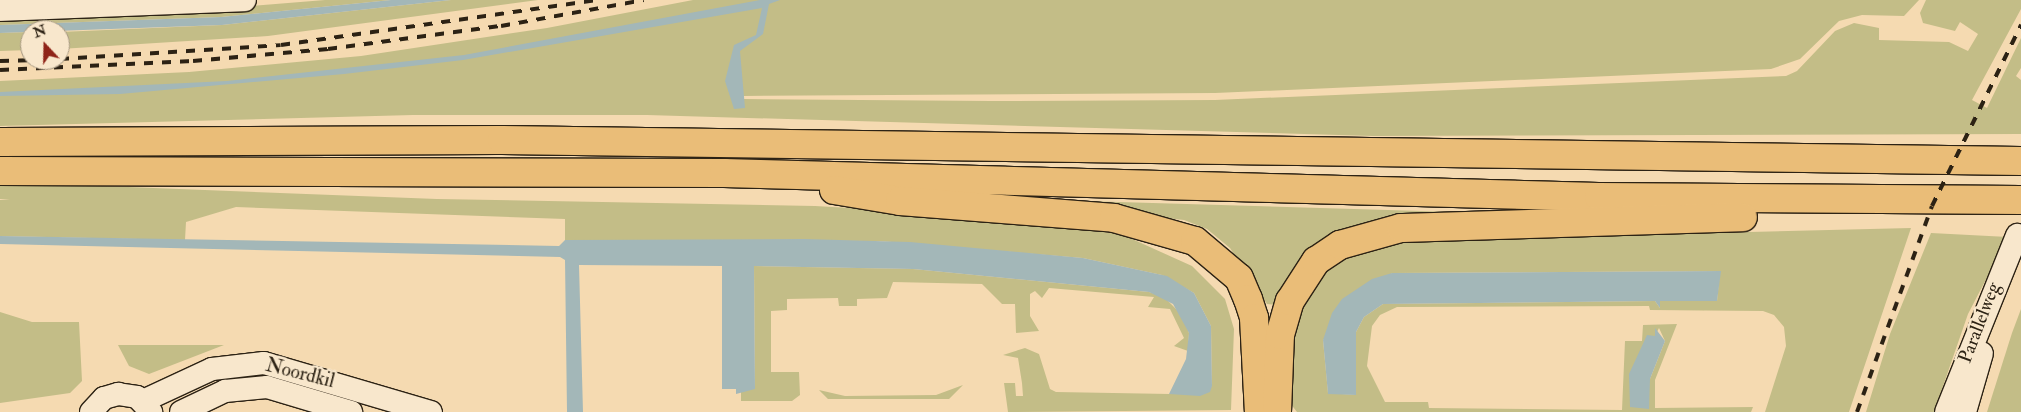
<!DOCTYPE html>
<html>
<head>
<meta charset="utf-8">
<style>
	body { margin:0 }
	#map { position:relative; width:2021px; height:412px; overflow:hidden; background:#f5dab1; font-family:"IM FELL Double Pica",serif }
	div>[style] { position:absolute }
	.green>* { inset:0; background:#c3bd87 }
	.water>* { inset:0; background:#a3b7b8 }
	.roads { filter:drop-shadow(1px 0 #2c2214) drop-shadow(-1px 0 #2c2214) drop-shadow(0 1px #2c2214) drop-shadow(0 -1px #2c2214) }
	.secondary>* { height:22px; margin:-11px; padding:0 11px; transform-origin:11px; border-radius:11px; background:#f8e7cc }
	.highway>* { height:28px; margin:-14px; padding:0 14px; transform-origin:14px; border-radius:14px; background:#eabd78 }
	.rail>* { height:4px; margin-top:-2px; transform-origin:0; background:repeating-linear-gradient(90deg,#2c2214 0 9px,transparent 0 18px) }
	span { translate:-50% -50%; white-space:nowrap; text-align:center; line-height:1.15; -webkit-text-stroke:5px #f8e7cc; paint-order:stroke }
	.street-label { font-size:19px; color:#2c2214 }
	.north { position:absolute; left:20px; top:20px; width:50px; height:50px; box-sizing:border-box; background:#f8e7cc; border:1px solid #a69882; border-radius:50%; rotate:339deg; font-size:14px; font-weight:700; line-height:20px; text-align:center; color:#2c2214 }
	.north::after { content:''; display:block; margin:auto; width:18px; height:22px; background:#8f2418; clip-path:polygon(50% 0,100% 100%,50% 72%,0 100%) }
</style>
</head>
<body>
<div id="map">
	<div class="green">
		<div style="clip-path:polygon(325px 0,391px 0,221px 17px,0 25px,0 18px,178px 12px)"></div>
		<div style="clip-path:polygon(451px 0,538px 0,268px 36px,60px 49px,60px 32px,222px 25px)"></div>
		<div style="clip-path:polygon(693px 0,1919px 0,1904px 16px,1862px 15px,1839px 21px,1800px 59px,1771px 69px,1215px 93px,742px 96px,743px 99px,991px 101px,1215px 100px,1786px 76px,1797px 71px,1835px 31px,1854px 23px,1879px 28px,1879px 40px,1949px 42px,1968px 51px,1978px 34px,1960px 22px,1955px 31px,1923px 23px,1920px 13px,1926px 0,2021px 0,2021px 9px,1972px 100px,1987px 108px,2021px 38px,2021px 68px,2016px 76px,2021px 80px,2021px 134px,1373px 136px,647px 115px,413px 115px,0 126px,0 81px,189px 72px,361px 56px,547px 28px)"></div>
		<div style="clip-path:polygon(30px 32px,30px 50px,0 51px,0 33px)"></div>
		<div style="clip-path:polygon(0 182px,437px 199px,815px 206px,937px 213px,1121px 234px,1192px 266px,1225px 299px,1234px 329px,1231px 410px,1008px 412px,1004px 383px,1015px 383px,1016px 396px,1023px 396px,1022px 383px,1018px 358px,1003px 355px,1025px 348px,1039px 354px,1050px 389px,1056px 392px,1170px 394px,1212px 386px,1211px 326px,1194px 293px,1162px 275px,1083px 258px,880px 241px,565px 240px,565px 219px,236px 207px,186px 222px,185px 240px,0 236px,0 200px,10px 200px,0 199px)"></div>
		<div style="clip-path:polygon(984px 198px,1522px 214px,1378px 225px,1276px 305px,1267px 304px,1230px 248px,1207px 229px,1184px 220px)"></div>
		<div style="clip-path:polygon(evenodd,1911px 228px,1849px 412px,1765px 412px,1786px 346px,1784px 327px,1774px 315px,1763px 311px,1650px 310px,1649px 306px,1397px 307px,1380px 315px,1372px 326px,1367px 366px,1385px 402px,1428px 402px,1429px 408px,1622px 410px,1625px 341px,1642px 341px,1643px 325px,1677px 324px,1655px 380px,1655px 408px,1753px 407px,1751px 412px,1297px 412px,1290px 403px,1289px 360px,1298px 315px,1318px 277px,1339px 258px,1385px 241px,1911px 228px,1720px 271px,1717px 301px,1660px 301px,1660px 308px,1655px 301px,1383px 304px,1364px 317px,1356px 332px,1356px 395px,1328px 393px,1323px 340px,1392px 273px,1720px 271px,1911px 228px,1659px 328px,1665px 341px,1650px 379px,1655px 336px,1659px 328px)"></div>
		<div style="clip-path:polygon(1931px 233px,2008px 237px,1968px 314px,1934px 412px,1866px 412px,1890px 334px)"></div>
		<div style="clip-path:polygon(754px 266px,913px 269px,1149px 292px,1164px 297px,1182px 315px,1189px 333px,1188px 351px,1174px 346px,1184px 338px,1170px 309px,1148px 307px,1154px 297px,1049px 288px,1042px 298px,1035px 291px,1030px 294px,1030px 316px,1039px 331px,1016px 333px,1015px 304px,1002px 304px,982px 284px,893px 282px,887px 298px,857px 299px,857px 306px,839px 306px,838px 298px,787px 299px,787px 310px,771px 311px,771px 372px,799px 372px,800px 395px,792px 401px,741px 401px,741px 389px,755px 389px)"></div>
		<div style="clip-path:polygon(2021px 309px,2021px 412px,1987px 412px,2012px 333px)"></div>
		<div style="clip-path:polygon(0 312px,32px 322px,79px 322px,82px 381px,70px 393px,0 403px)"></div>
		<div style="clip-path:polygon(118px 345px,224px 345px,149px 374px,129px 366px)"></div>
		<div style="clip-path:polygon(963px 385px,949px 399px,828px 399px,819px 390px,845px 396px,936px 395px)"></div>
	</div>
	<div class="water">
		<div style="clip-path:polygon(391px 0,451px 0,222px 25px,0 33px,0 25px,221px 17px)"></div>
		<div style="clip-path:polygon(760px 0,780px 0,769px 4px,763px 34px,740px 51px,745px 108px,734px 109px,725px 81px,734px 45px,756px 35px,762px 8px,463px 60px,344px 74px,120px 94px,0 96px,0 92px,227px 81px,464px 55px)"></div>
		<div style="clip-path:polygon(0 236px,559px 246px,565px 240px,804px 239px,910px 242px,1083px 258px,1167px 276px,1194px 293px,1211px 326px,1212px 386px,1210px 392px,1200px 396px,1169px 394px,1186px 359px,1189px 333px,1173px 304px,1149px 292px,913px 269px,754px 266px,755px 389px,736px 394px,736px 389px,722px 389px,722px 266px,579px 265px,583px 412px,567px 412px,565px 260px,560px 257px,0 244px)"></div>
		<div style="clip-path:polygon(1721px 271px,1717px 301px,1660px 301px,1660px 308px,1655px 301px,1383px 304px,1364px 317px,1356px 332px,1356px 395px,1328px 394px,1323px 340px,1332px 313px,1342px 299px,1372px 279px,1392px 273px)"></div>
		<div style="clip-path:polygon(1655px 328px,1665px 341px,1650px 379px,1649px 409px,1630px 407px,1629px 374px,1647px 335px,1655px 336px)"></div>
	</div>
	<div class="roads">
		<div class="secondary">
			<div style="left:0;top:10px;width:245px;rotate:-2.3deg"></div>
			<div style="left:143px;top:401px;width:76px;rotate:-24.9deg"></div>
			<div style="left:212px;top:369px;width:52px;rotate:-6.6deg"></div>
			<div style="left:264px;top:363px;width:174px;rotate:16.4deg"></div>
			<div style="left:91px;top:412px;width:19px;rotate:-47deg"></div>
			<div style="left:104px;top:398px;width:15px;rotate:-16deg"></div>
			<div style="left:118px;top:394px;width:19px;rotate:9deg"></div>
			<div style="left:137px;top:397px;width:21px;rotate:47deg"></div>
			<div style="left:181px;top:412px;width:49px;rotate:-25.5deg"></div>
			<div style="left:225px;top:391px;width:42px;rotate:-5.4deg"></div>
			<div style="left:267px;top:387px;width:88px;rotate:16.6deg"></div>
			<div style="left:1946px;top:412px;width:191px;rotate:-68.1deg"></div>
			<div style="left:1965px;top:412px;width:61px;rotate:-73.9deg"></div>
		</div>
		<div class="highway">
			<div style="left:0;top:142px;width:502px;rotate:-0.23deg"></div>
			<div style="left:502px;top:140px;width:1519px;rotate:0.79deg"></div>
			<div style="left:0;top:171px;width:724px;rotate:0.16deg"></div>
			<div style="left:724px;top:173px;width:875px;rotate:1.57deg"></div>
			<div style="left:1599px;top:197px;width:422px;rotate:0.4deg"></div>
			<div style="left:834px;top:190px;width:67px;rotate:9.5deg"></div>
			<div style="left:900px;top:201px;width:215px;rotate:4.5deg"></div>
			<div style="left:1114px;top:218px;width:84px;rotate:15.9deg"></div>
			<div style="left:1195px;top:241px;width:57px;rotate:40.1deg"></div>
			<div style="left:1239px;top:278px;width:23px;rotate:67deg"></div>
			<div style="left:1248px;top:299px;width:20px;rotate:72deg"></div>
			<div style="left:1254px;top:318px;width:94px;rotate:87deg"></div>
			<div style="left:1277px;top:412px;width:77px;rotate:-87.8deg"></div>
			<div style="left:1280px;top:335px;width:35px;rotate:-74deg"></div>
			<div style="left:1290px;top:301px;width:48px;rotate:-57deg"></div>
			<div style="left:1316px;top:261px;width:29px;rotate:-34deg"></div>
			<div style="left:1340px;top:245px;width:63px;rotate:-15.6deg"></div>
			<div style="left:1401px;top:228px;width:342px;rotate:-1.8deg"></div>
		</div>
	</div>
	<div class="rail">
		<div style="left:60px;top:59px;width:221px;rotate:-3.6deg"></div>
		<div style="left:281px;top:45px;width:319px;rotate:-8.1deg"></div>
		<div style="left:0;top:61px;width:40px;rotate:-1.4deg"></div>
		<div style="left:0;top:70px;width:193px;rotate:-2.7deg"></div>
		<div style="left:193px;top:61px;width:136px;rotate:-5.1deg"></div>
		<div style="left:328px;top:49px;width:175px;rotate:-7.6deg"></div>
		<div style="left:501px;top:26px;width:145px;rotate:-10.3deg"></div>
		<div style="left:1857px;top:412px;width:219px;rotate:-70deg"></div>
		<div style="left:1932px;top:206px;width:202px;rotate:-63.8deg"></div>
	</div>
	<div class="street-label">
		<span style="left:1980px;top:323px;rotate:-69deg">Parallelweg</span>
		<span style="left:300px;top:374px;rotate:14deg">Noordkil</span>
	</div>
	<div class="north">N</div>
</div>
</body>
</html>
